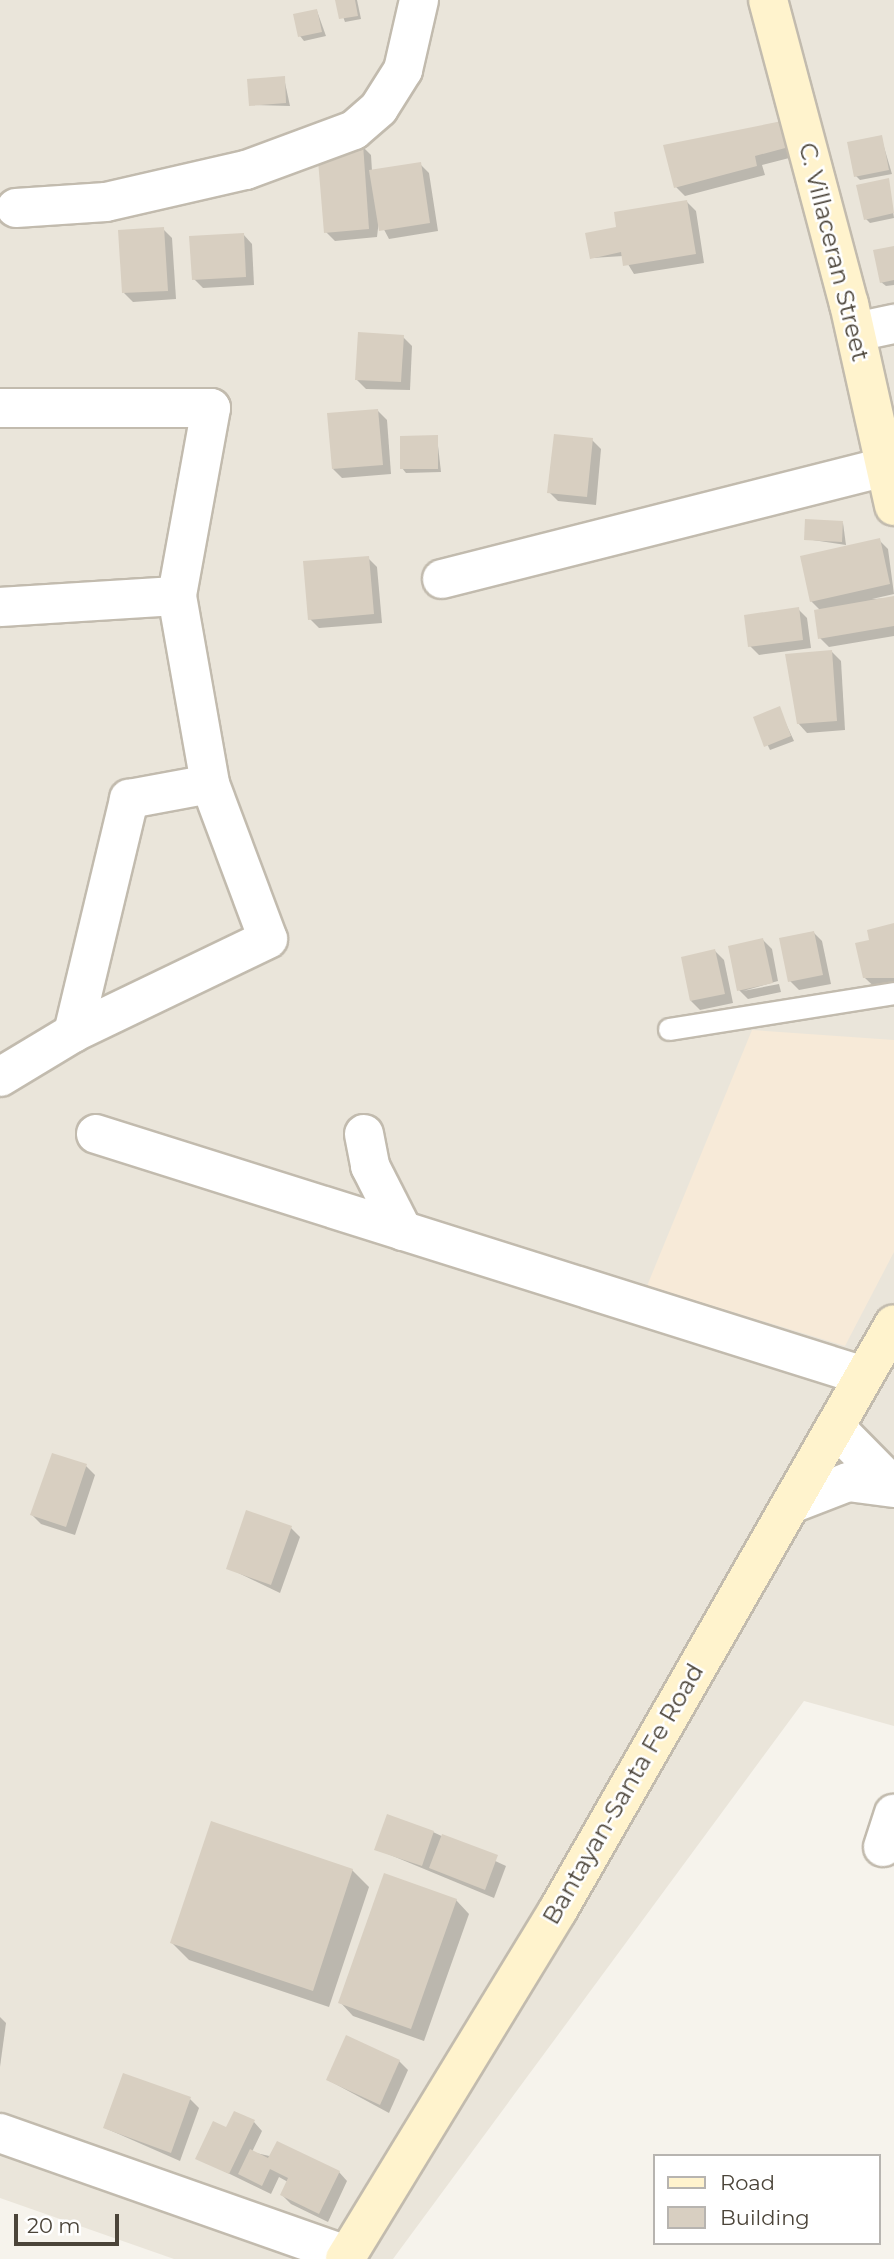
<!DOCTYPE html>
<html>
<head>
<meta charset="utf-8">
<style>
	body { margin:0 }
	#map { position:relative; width:894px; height:2259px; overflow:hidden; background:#f6f3ec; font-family:Montserrat,sans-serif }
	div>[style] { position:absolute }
	.residential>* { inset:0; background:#eae5da }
	.commercial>* { inset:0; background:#f7ead8 }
	.shadow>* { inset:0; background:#0003 }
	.building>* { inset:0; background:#d8cfc1 }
	.roads { filter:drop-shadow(2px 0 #c2bbae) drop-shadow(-2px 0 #c2bbae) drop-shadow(0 2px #c2bbae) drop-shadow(0 -2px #c2bbae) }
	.service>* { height:21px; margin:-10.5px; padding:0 10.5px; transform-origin:10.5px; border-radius:10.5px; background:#fff }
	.minor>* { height:38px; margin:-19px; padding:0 19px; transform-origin:19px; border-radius:19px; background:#fff }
	.secondary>* { height:38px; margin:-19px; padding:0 19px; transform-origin:19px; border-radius:19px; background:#fff3cd }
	span { translate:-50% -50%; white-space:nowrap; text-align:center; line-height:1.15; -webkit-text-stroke:5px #fff; paint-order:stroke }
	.street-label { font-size:24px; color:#4b4439 }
	.legend { position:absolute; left:653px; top:2154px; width:228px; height:91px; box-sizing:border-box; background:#fff; border:2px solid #b7b4b0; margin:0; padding:9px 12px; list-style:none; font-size:21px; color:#4b4439 }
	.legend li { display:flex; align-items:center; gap:14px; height:35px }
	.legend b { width:35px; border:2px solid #b7b4b0 }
	.scale { position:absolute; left:14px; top:2214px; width:105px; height:32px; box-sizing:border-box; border:4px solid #4b4439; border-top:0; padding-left:9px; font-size:21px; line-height:24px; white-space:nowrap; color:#4b4439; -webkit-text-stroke:5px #fff; paint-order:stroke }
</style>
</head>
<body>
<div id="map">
	<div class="residential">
		<div style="clip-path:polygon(0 0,894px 0,894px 1726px,804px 1701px,393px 2259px,174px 2259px,0 2198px)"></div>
	</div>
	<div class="commercial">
		<div style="clip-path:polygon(752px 1030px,894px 1040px,894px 1252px,845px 1346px,647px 1286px)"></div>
	</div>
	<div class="shadow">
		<div style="clip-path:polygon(337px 0,357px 0,361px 19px,345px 22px)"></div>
		<div style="clip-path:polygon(317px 11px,326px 36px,304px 41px,300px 36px)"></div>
		<div style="clip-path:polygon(284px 78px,290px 106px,251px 105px)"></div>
		<div style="clip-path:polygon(782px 123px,797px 156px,762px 165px,765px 175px,685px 196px,676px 187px)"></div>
		<div style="clip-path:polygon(881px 137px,892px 174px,860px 180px,856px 176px)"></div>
		<div style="clip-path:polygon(362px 146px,371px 155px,372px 171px,420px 164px,429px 173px,438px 231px,389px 239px,379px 220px,377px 237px,335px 241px,326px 232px)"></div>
		<div style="clip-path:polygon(888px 179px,894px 218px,870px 223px,866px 219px)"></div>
		<div style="clip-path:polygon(687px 202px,696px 211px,704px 263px,634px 274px,623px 256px,592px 258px,619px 233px)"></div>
		<div style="clip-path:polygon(163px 229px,172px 238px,176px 299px,133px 302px,124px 293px)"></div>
		<div style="clip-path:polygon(243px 234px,252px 244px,254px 285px,203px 288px,194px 279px)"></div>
		<div style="clip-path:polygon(894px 248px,894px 285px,886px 286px,881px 282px)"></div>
		<div style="clip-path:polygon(403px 337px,412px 346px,410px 390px,366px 389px,357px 380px)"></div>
		<div style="clip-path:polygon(378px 411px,387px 420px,391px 474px,342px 478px,333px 469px)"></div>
		<div style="clip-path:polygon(437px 437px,441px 472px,406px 473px,402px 468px)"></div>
		<div style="clip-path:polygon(592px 440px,601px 449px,596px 505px,558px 501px,549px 492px)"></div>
		<div style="clip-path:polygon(843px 523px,846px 545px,806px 539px)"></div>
		<div style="clip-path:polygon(879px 540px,888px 549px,894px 594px,872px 599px,894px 598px,894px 636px,829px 647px,820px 638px,821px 611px,811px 601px)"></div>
		<div style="clip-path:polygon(368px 558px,377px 567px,382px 623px,319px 628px,310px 619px)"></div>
		<div style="clip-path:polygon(798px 609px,807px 618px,811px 648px,759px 655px,750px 646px)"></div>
		<div style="clip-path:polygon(832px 652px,841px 661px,845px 730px,807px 733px,798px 723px)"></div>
		<div style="clip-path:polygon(779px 709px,794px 741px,770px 750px,755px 718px)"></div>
		<div style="clip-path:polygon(894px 925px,894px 998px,887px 999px,865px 978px,872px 941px)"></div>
		<div style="clip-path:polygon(813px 932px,822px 941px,831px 984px,799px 990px,790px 981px)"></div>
		<div style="clip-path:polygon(763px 940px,772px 949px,778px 981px,743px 991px,779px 984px,781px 992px,748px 999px,739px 990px)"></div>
		<div style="clip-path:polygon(715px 951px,724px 960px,733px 1003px,700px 1010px,691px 1001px)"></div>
		<div style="clip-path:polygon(86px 1466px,95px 1475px,75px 1535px,41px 1524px,32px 1515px)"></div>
		<div style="clip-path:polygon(291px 1528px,300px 1537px,280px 1593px,228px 1568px)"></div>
		<div style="clip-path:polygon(433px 1832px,506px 1866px,494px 1898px,376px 1849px)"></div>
		<div style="clip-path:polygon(352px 1870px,369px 1887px,329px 2007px,189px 1960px,172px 1943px)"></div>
		<div style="clip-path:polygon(456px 1900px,469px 1914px,424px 2041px,353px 2016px,340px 2002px)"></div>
		<div style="clip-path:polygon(0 2017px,6px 2023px,0 2067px)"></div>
		<div style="clip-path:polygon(399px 2061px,408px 2070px,389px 2113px,328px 2080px)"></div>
		<div style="clip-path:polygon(190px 2099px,199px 2108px,180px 2161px,105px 2128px)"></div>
		<div style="clip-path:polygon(254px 2122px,262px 2131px,252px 2152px,339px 2172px,347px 2181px,328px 2222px,291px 2204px,282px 2195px,288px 2182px,279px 2177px,271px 2194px,197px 2158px,227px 2129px)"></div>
	</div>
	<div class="building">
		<div style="clip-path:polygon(335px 0,355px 0,358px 16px,339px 19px)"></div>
		<div style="clip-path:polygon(317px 9px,322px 32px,298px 37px,293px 14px)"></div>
		<div style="clip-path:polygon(285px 76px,286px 103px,249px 106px,247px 79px)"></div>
		<div style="clip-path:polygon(782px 121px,789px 147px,755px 156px,757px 166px,674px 188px,663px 145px)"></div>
		<div style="clip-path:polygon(882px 135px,889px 170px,854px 177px,847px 142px)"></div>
		<div style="clip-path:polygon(363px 144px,369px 229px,324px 233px,317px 148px)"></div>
		<div style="clip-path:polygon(421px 162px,430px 223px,379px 231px,369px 170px)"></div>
		<div style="clip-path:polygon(889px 178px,894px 213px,864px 220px,856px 185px)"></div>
		<div style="clip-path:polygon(687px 200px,696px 254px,623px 266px,621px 252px,590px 259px,585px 233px,616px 227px,614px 212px)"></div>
		<div style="clip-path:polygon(164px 227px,168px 291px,122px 293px,118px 230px)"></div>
		<div style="clip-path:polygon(244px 233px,246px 277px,192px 280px,189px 236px)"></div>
		<div style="clip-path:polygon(894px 246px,894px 280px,880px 283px,873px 250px)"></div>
		<div style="clip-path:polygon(358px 332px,404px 335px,401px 382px,355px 380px)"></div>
		<div style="clip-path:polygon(378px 409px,383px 465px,332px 469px,327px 413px)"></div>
		<div style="clip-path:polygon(554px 434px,593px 438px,587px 497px,547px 493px)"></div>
		<div style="clip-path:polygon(438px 435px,438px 469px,400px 469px,400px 436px)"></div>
		<div style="clip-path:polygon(805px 519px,843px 521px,842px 542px,804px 540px)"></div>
		<div style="clip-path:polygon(880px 538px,890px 584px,810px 602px,800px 556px)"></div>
		<div style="clip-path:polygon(369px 556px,374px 614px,308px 620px,303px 561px)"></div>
		<div style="clip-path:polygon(894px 596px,894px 626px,818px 639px,814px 610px)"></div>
		<div style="clip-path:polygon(799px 607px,803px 640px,748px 647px,744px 615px)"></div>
		<div style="clip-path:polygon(832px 650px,837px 721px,797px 724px,785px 654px)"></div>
		<div style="clip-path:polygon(780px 706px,791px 736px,764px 747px,753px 717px)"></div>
		<div style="clip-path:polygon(894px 923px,894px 978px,863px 978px,855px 943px,869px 940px,867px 930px)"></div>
		<div style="clip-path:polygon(814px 931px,823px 975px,788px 982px,779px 938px)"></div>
		<div style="clip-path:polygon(763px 938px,773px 983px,737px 991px,728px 946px)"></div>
		<div style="clip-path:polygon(715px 949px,725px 994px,690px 1001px,681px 957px)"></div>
		<div style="clip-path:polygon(52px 1453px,87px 1464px,66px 1527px,30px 1515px)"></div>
		<div style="clip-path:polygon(246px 1510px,292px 1526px,271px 1585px,226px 1569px)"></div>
		<div style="clip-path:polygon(387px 1814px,434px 1831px,422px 1866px,374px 1850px)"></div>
		<div style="clip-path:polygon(211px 1821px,353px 1869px,313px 1991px,170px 1943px)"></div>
		<div style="clip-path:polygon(442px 1834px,498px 1855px,485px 1890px,429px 1868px)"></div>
		<div style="clip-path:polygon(384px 1873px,457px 1899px,411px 2029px,338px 2003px)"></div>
		<div style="clip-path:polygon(346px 2035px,400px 2060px,380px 2105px,326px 2080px)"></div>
		<div style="clip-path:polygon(123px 2073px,191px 2097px,171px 2153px,103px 2128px)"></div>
		<div style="clip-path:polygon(234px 2111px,255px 2120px,229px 2174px,195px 2159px,213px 2121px,226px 2127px)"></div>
		<div style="clip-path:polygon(277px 2141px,340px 2171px,319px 2214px,280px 2195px,288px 2178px,270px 2169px,262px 2186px,238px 2174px,250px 2149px,268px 2158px)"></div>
	</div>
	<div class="roads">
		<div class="service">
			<div style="left:669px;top:1029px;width:228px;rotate:-9.1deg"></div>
		</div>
		<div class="minor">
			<div style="left:16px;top:208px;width:90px;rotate:-3.8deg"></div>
			<div style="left:106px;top:202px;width:144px;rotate:-12.9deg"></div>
			<div style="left:246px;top:170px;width:115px;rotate:-20.3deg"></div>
			<div style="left:354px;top:130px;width:33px;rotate:-41deg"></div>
			<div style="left:379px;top:108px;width:45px;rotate:-57.7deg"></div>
			<div style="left:403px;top:70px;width:72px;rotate:-77.1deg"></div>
			<div style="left:856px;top:332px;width:39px;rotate:-12deg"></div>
			<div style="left:0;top:408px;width:211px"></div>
			<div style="left:211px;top:408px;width:191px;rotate:100.3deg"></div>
			<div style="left:177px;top:596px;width:191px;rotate:80deg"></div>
			<div style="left:210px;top:784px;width:165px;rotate:69.5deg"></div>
			<div style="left:268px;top:939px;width:216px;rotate:154.3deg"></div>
			<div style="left:73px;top:1033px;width:85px;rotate:148.9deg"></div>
			<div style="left:442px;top:579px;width:457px;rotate:-14.2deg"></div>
			<div style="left:0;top:607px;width:177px;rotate:-3.6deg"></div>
			<div style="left:73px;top:1033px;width:241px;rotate:-76.5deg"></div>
			<div style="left:129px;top:799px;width:82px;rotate:-10.5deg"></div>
			<div style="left:96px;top:1134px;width:805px;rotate:17.49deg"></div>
			<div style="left:364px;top:1134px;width:33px;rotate:79deg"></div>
			<div style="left:370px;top:1166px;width:73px;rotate:63.1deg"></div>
			<div style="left:835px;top:1427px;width:84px;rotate:45.5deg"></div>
			<div style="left:791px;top:1504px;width:61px;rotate:-21.1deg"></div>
			<div style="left:848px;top:1482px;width:46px;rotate:7.4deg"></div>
			<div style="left:883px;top:1847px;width:35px;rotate:-72deg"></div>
			<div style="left:0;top:2133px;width:368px;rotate:19.4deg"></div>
		</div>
		<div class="secondary">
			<div style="left:768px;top:0;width:315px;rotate:75.1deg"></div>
			<div style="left:849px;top:304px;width:207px;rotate:77.4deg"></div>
			<div style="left:345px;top:2259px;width:409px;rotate:-58.6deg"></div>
			<div style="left:558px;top:1910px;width:675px;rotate:-60.17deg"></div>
		</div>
	</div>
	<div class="street-label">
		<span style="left:834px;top:252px;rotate:76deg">C. Villaceran Street</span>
		<span style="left:623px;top:1794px;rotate:-60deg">Bantayan-Santa Fe Road</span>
	</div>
	<ul class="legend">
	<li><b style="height:9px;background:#fff3cd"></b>Road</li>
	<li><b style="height:19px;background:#d8cfc1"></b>Building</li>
	</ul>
	<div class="scale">20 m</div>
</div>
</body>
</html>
